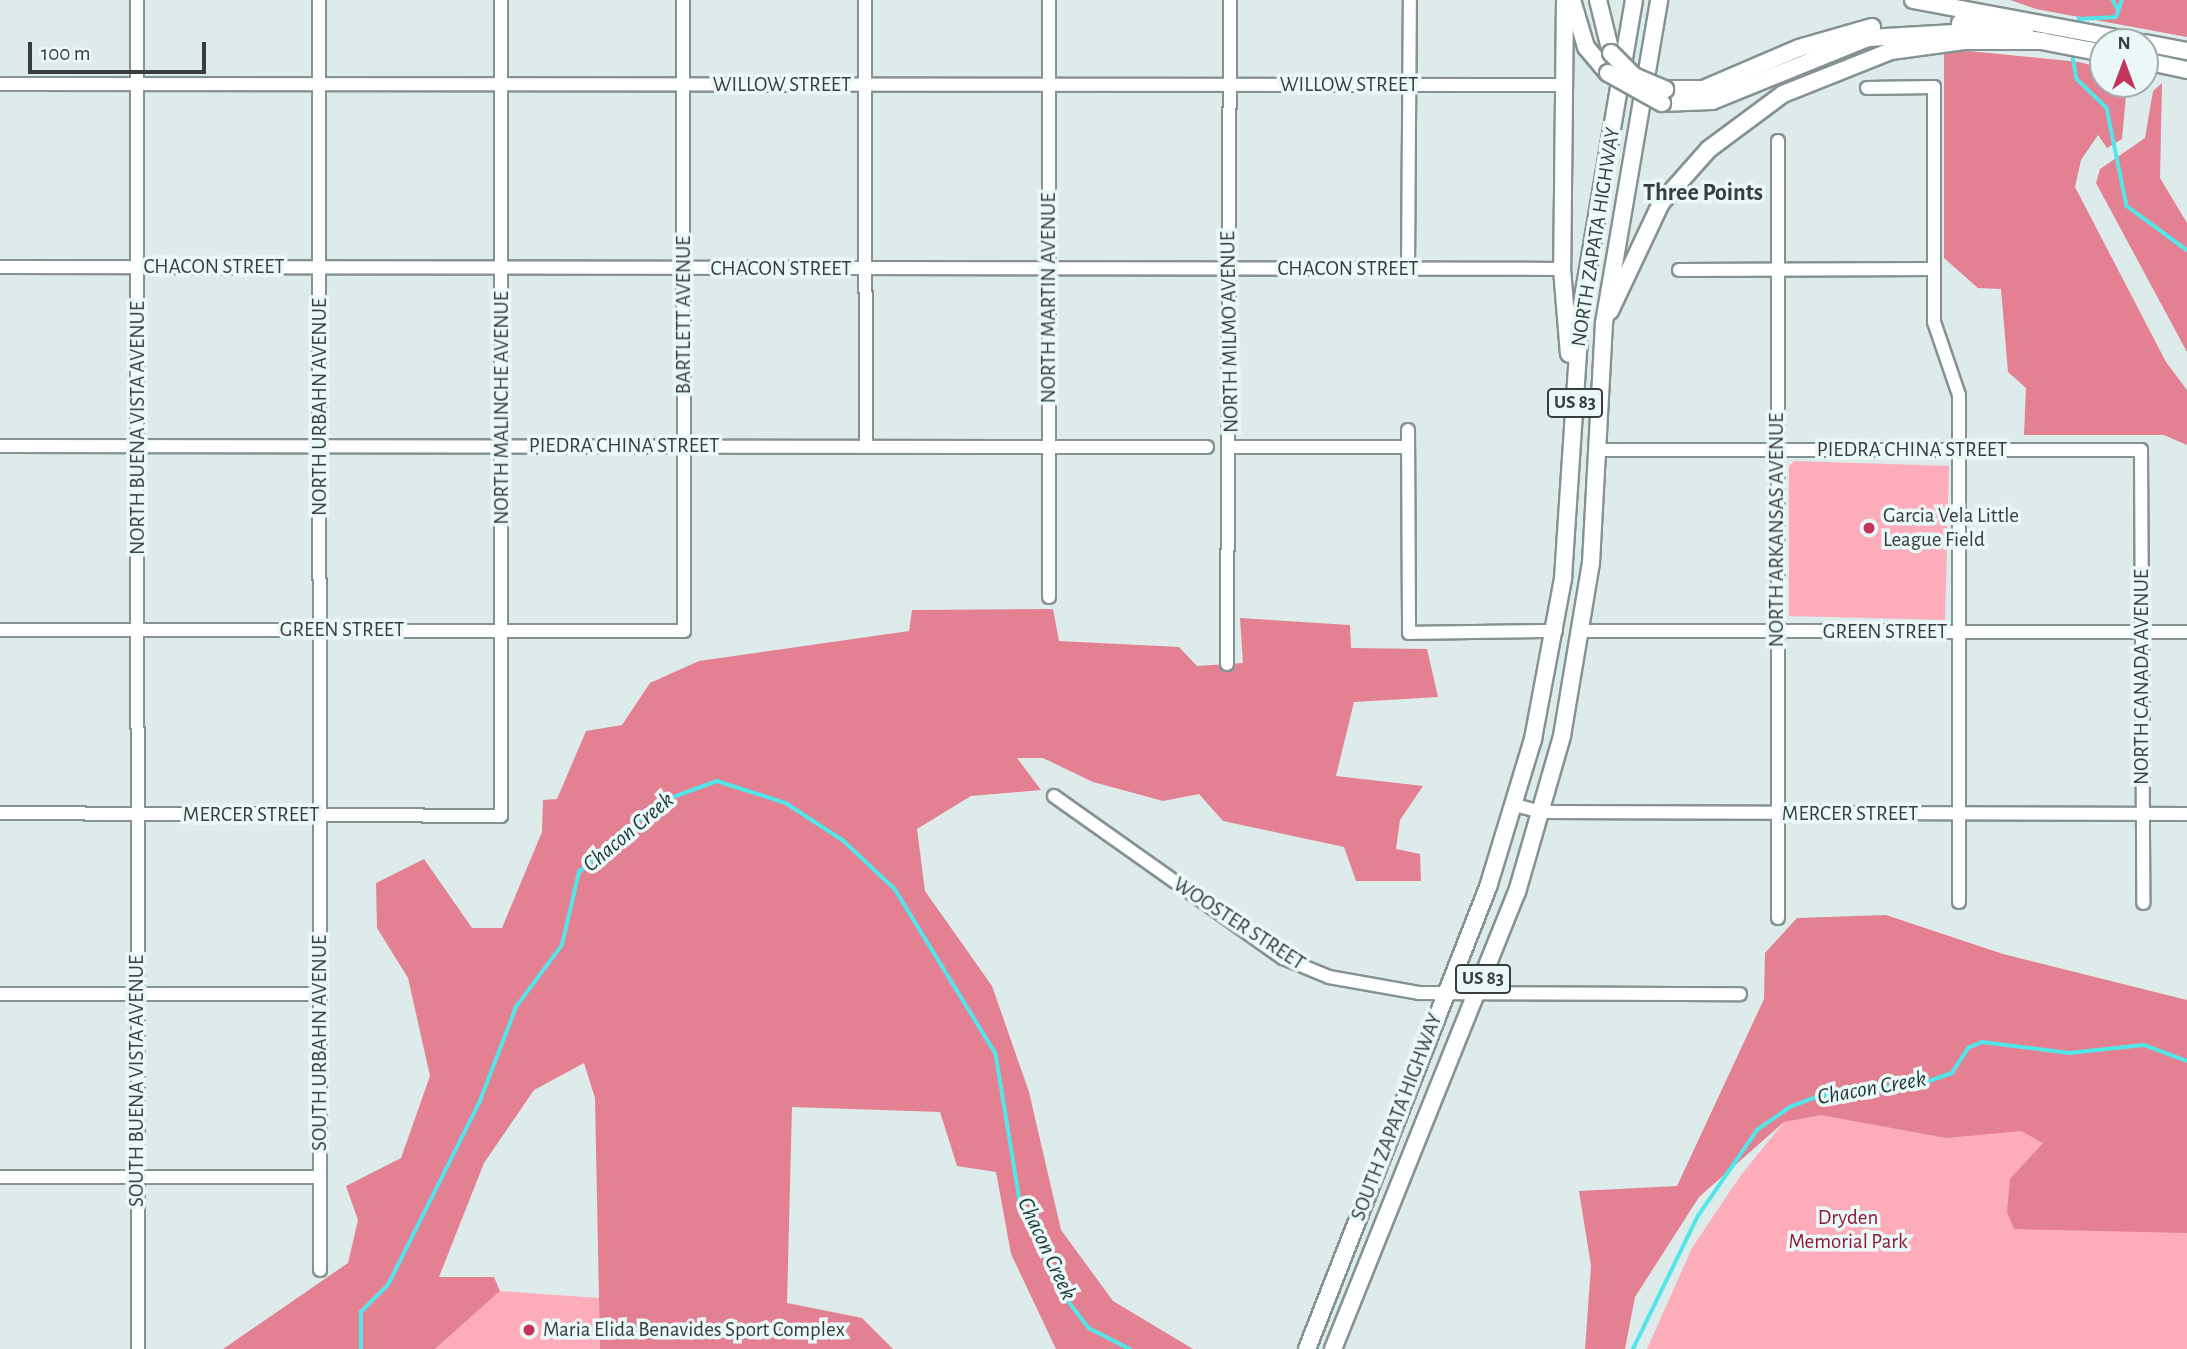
<!DOCTYPE html>
<html>
<head>
<meta charset="utf-8">
<style>
	body { margin:0 }
	#map { position:relative; width:2187px; height:1349px; overflow:hidden; background:#ddebeb; font-family:"Alegreya Sans",sans-serif }
	div>[style] { position:absolute }
	.green>* { inset:0; background:#fdadb9 }
	.forest>* { inset:0; background:#e38092 }
	.stream>* { height:3.5px; margin:-1.75px; padding:0 1.75px; transform-origin:1.75px; border-radius:1.75px; background:#52e6e9 }
	.roads { filter:drop-shadow(2px 0 #859293) drop-shadow(-2px 0 #859293) drop-shadow(0 2px #859293) drop-shadow(0 -2px #859293) }
	.minor>* { height:12px; margin:-6px; padding:0 6px; transform-origin:6px; border-radius:6px; background:#fff }
	.major>* { height:16px; margin:-8px; padding:0 8px; transform-origin:8px; border-radius:8px; background:#fff }
	.bridges { filter:drop-shadow(2px 0 #859293) drop-shadow(-2px 0 #859293) drop-shadow(0 2px #859293) drop-shadow(0 -2px #859293) }
	.major-bridge>* { height:16px; margin:-8px; padding:0 8px; transform-origin:8px; border-radius:8px; background:#fff }
	.dots>* { width:19px; height:19px; translate:-50% -50%; box-sizing:border-box; border:4px solid #eaf8f8; border-radius:50% }
	span { translate:-50% -50%; white-space:nowrap; text-align:center; line-height:1.15; -webkit-text-stroke:7px #eaf8f8; paint-order:stroke }
	.shield-label span { padding:2px 5px; background:#eaf8f8; border:2px solid; border-radius:5px; -webkit-text-stroke-width:0 }
	.shield-label { font-size:19px; color:#383d3d; font-weight:700 }
	.street-label { font-size:21px; color:#383d3d }
	.poi-label { font-size:21px; color:#383d3d }
	.left { translate:0 -50%; text-align:left }
	.park-label { font-size:21px; color:#8f183d }
	.water-label { font-size:23px; color:#1f3738; font-style:italic }
	.quarter-label { font-size:24px; color:#383d3d; font-weight:700 }
	.north { position:absolute; left:2089px; top:28px; width:70px; height:70px; box-sizing:border-box; background:#eaf8f8; border:2px solid #a3adad; border-radius:50%; rotate:0deg; font-size:19px; font-weight:700; line-height:28px; text-align:center; color:#383d3d }
	.north::after { content:''; display:block; margin:auto; width:24px; height:32px; background:#c3345b; clip-path:polygon(50% 0,100% 100%,50% 72%,0 100%) }
	.scale { position:absolute; left:28px; top:42px; width:178px; height:32px; box-sizing:border-box; border:4px solid #383d3d; border-top:0; padding-left:9px; font-size:21px; line-height:24px; white-space:nowrap; color:#383d3d; -webkit-text-stroke:5px #eaf8f8; paint-order:stroke }
</style>
</head>
<body>
<div id="map">
	<div class="green">
		<div style="clip-path:polygon(1794px 461px,1949px 466px,1945px 620px,1789px 616px,1789px 466px)"></div>
		<div style="clip-path:polygon(2187px 1103px,2187px 1349px,1647px 1349px,1692px 1248px,1741px 1175px,1784px 1122px,1816px 1105px)"></div>
		<div style="clip-path:polygon(500px 1291px,599px 1298px,600px 1349px,435px 1349px)"></div>
	</div>
	<div class="forest">
		<div style="clip-path:polygon(2010px 0,2187px 0,2187px 37px,2036px 9px)"></div>
		<div style="clip-path:polygon(1969px 51px,2079px 62px,2103px 68px,2103px 84px,2127px 84px,2122px 139px,2107px 148px,2098px 135px,2081px 160px,2075px 187px,2166px 362px,2187px 390px,2187px 445px,2164px 435px,2024px 435px,2026px 388px,2008px 372px,2001px 289px,1978px 288px,1944px 258px,1944px 53px)"></div>
		<div style="clip-path:polygon(2162px 83px,2160px 178px,2187px 223px,2187px 352px,2096px 183px,2100px 169px,2145px 138px,2153px 91px)"></div>
		<div style="clip-path:polygon(1053px 609px,1059px 641px,1179px 647px,1197px 666px,1243px 663px,1240px 618px,1350px 625px,1351px 648px,1427px 649px,1438px 697px,1354px 702px,1336px 776px,1423px 786px,1400px 820px,1396px 849px,1420px 854px,1421px 881px,1356px 881px,1344px 847px,1223px 821px,1199px 794px,1163px 801px,1093px 782px,1043px 758px,1017px 758px,1041px 790px,971px 796px,917px 829px,925px 891px,992px 986px,1029px 1092px,1061px 1230px,1113px 1301px,1193px 1349px,1056px 1349px,1011px 1254px,996px 1172px,957px 1166px,940px 1112px,792px 1107px,787px 1303px,862px 1318px,893px 1349px,600px 1349px,595px 1098px,584px 1063px,534px 1090px,484px 1163px,439px 1277px,494px 1277px,500px 1291px,435px 1349px,223px 1349px,348px 1263px,358px 1220px,346px 1186px,401px 1158px,430px 1076px,408px 978px,377px 928px,376px 883px,424px 859px,472px 928px,502px 928px,542px 832px,543px 800px,557px 799px,586px 731px,622px 725px,650px 683px,699px 661px,909px 631px,912px 610px)"></div>
		<div style="clip-path:polygon(1886px 915px,2003px 954px,2187px 1000px,2187px 1233px,2014px 1229px,2007px 1212px,2010px 1179px,2043px 1143px,2021px 1131px,1946px 1138px,1821px 1115px,1784px 1122px,1699px 1197px,1635px 1297px,1625px 1349px,1585px 1349px,1591px 1266px,1579px 1191px,1677px 1186px,1764px 999px,1765px 953px,1797px 918px)"></div>
	</div>
	<div class="stream">
		<div style="left:2113px;top:0;width:10px;rotate:61deg"></div>
		<div style="left:2076px;top:27px;width:9px;rotate:-69deg"></div>
		<div style="left:2079px;top:19px;width:37px;rotate:-3deg"></div>
		<div style="left:2116px;top:17px;width:18px;rotate:-71deg"></div>
		<div style="left:2072px;top:51px;width:28px;rotate:80deg"></div>
		<div style="left:2077px;top:79px;width:42px;rotate:44deg"></div>
		<div style="left:2107px;top:108px;width:100px;rotate:78.5deg"></div>
		<div style="left:2127px;top:206px;width:74px;rotate:36.3deg"></div>
		<div style="left:361px;top:1349px;width:37px;rotate:-90deg"></div>
		<div style="left:361px;top:1312px;width:38px;rotate:-45deg"></div>
		<div style="left:388px;top:1285px;width:206px;rotate:-63.4deg"></div>
		<div style="left:480px;top:1101px;width:101px;rotate:-69deg"></div>
		<div style="left:516px;top:1007px;width:77px;rotate:-53.4deg"></div>
		<div style="left:562px;top:945px;width:75px;rotate:-76.9deg"></div>
		<div style="left:579px;top:872px;width:107px;rotate:-40.8deg"></div>
		<div style="left:660px;top:802px;width:61px;rotate:-20.2deg"></div>
		<div style="left:717px;top:781px;width:72px;rotate:17.7deg"></div>
		<div style="left:786px;top:803px;width:69px;rotate:33.2deg"></div>
		<div style="left:844px;top:841px;width:70px;rotate:43.3deg"></div>
		<div style="left:895px;top:889px;width:193px;rotate:58.5deg"></div>
		<div style="left:996px;top:1054px;width:154px;rotate:80.7deg"></div>
		<div style="left:1021px;top:1206px;width:98px;rotate:64.5deg"></div>
		<div style="left:1063px;top:1294px;width:43px;rotate:52.6deg"></div>
		<div style="left:1089px;top:1328px;width:46px;rotate:27.1deg"></div>
		<div style="left:1633px;top:1349px;width:148px;rotate:-64deg"></div>
		<div style="left:1698px;top:1216px;width:104px;rotate:-55.5deg"></div>
		<div style="left:1757px;top:1130px;width:40px;rotate:-34.9deg"></div>
		<div style="left:1790px;top:1107px;width:28px;rotate:-21deg"></div>
		<div style="left:1816px;top:1097px;width:114px;rotate:-8.1deg"></div>
		<div style="left:1929px;top:1081px;width:24px;rotate:-19deg"></div>
		<div style="left:1952px;top:1073px;width:30px;rotate:-57deg"></div>
		<div style="left:1968px;top:1048px;width:15px;rotate:-23deg"></div>
		<div style="left:1982px;top:1042px;width:88px;rotate:7.2deg"></div>
		<div style="left:2069px;top:1053px;width:75px;rotate:-6.1deg"></div>
		<div style="left:2144px;top:1045px;width:46px;rotate:20.4deg"></div>
	</div>
	<div class="roads">
		<div class="minor">
			<div style="left:137px;top:0;width:1349px;rotate:89.96deg"></div>
			<div style="left:319px;top:0;width:1270px;rotate:89.95deg"></div>
			<div style="left:865px;top:0;width:446px;rotate:89.9deg"></div>
			<div style="left:0;top:84px;width:1564px;rotate:0.04deg"></div>
			<div style="left:1867px;top:88px;width:67px;rotate:-0.9deg"></div>
			<div style="left:1934px;top:87px;width:235px;rotate:90deg"></div>
			<div style="left:1934px;top:322px;width:77px;rotate:71.1deg"></div>
			<div style="left:1959px;top:395px;width:507px;rotate:90deg"></div>
			<div style="left:1778px;top:141px;width:777px;rotate:90deg"></div>
			<div style="left:0;top:267px;width:1562px;rotate:0.07deg"></div>
			<div style="left:1408px;top:269px;width:269px;rotate:-89.6deg"></div>
			<div style="left:1679px;top:270px;width:254px;rotate:-0.2deg"></div>
			<div style="left:1408px;top:430px;width:203px;rotate:89.7deg"></div>
			<div style="left:1409px;top:633px;width:147px;rotate:-0.8deg"></div>
			<div style="left:0;top:446px;width:1207px;rotate:0.05deg"></div>
			<div style="left:1232px;top:447px;width:176px"></div>
			<div style="left:1598px;top:450px;width:543px"></div>
			<div style="left:2141px;top:450px;width:453px;rotate:89.7deg"></div>
			<div style="left:1049px;top:597px;width:597px;rotate:-90deg"></div>
			<div style="left:0;top:630px;width:684px;rotate:0.08deg"></div>
			<div style="left:684px;top:631px;width:631px;rotate:-90.09deg"></div>
			<div style="left:1582px;top:631px;width:605px;rotate:0.09deg"></div>
			<div style="left:1227px;top:664px;width:664px;rotate:-89.74deg"></div>
			<div style="left:1054px;top:796px;width:281px;rotate:35.3deg"></div>
			<div style="left:1283px;top:958px;width:50px;rotate:22.4deg"></div>
			<div style="left:1329px;top:977px;width:91px;rotate:10.1deg"></div>
			<div style="left:1419px;top:993px;width:321px;rotate:0.2deg"></div>
			<div style="left:1515px;top:805px;width:28px;rotate:15deg"></div>
			<div style="left:1542px;top:812px;width:645px;rotate:0.18deg"></div>
			<div style="left:0;top:813px;width:501px;rotate:0.34deg"></div>
			<div style="left:501px;top:816px;width:816px;rotate:-90deg"></div>
			<div style="left:0;top:994px;width:320px"></div>
			<div style="left:0;top:1177px;width:319px"></div>
		</div>
		<div class="major">
			<div style="left:1565px;top:0;width:269px;rotate:90.6deg"></div>
			<div style="left:1562px;top:269px;width:85px;rotate:85.3deg"></div>
			<div style="left:1572px;top:0;width:49px;rotate:73.4deg"></div>
			<div style="left:1586px;top:47px;width:34px;rotate:50deg"></div>
			<div style="left:1598px;top:0;width:55px;rotate:76.2deg"></div>
			<div style="left:1913px;top:0;width:229px;rotate:10.6deg"></div>
			<div style="left:1960px;top:23px;width:68px;rotate:11deg"></div>
			<div style="left:2036px;top:40px;width:68px;rotate:11deg"></div>
			<div style="left:2145px;top:43px;width:43px;rotate:10.8deg"></div>
			<div style="left:2145px;top:61px;width:43px;rotate:12.1deg"></div>
			<div style="left:1665px;top:89px;width:38px"></div>
			<div style="left:1703px;top:89px;width:104px;rotate:-23.1deg"></div>
			<div style="left:1799px;top:48px;width:76px;rotate:-16deg"></div>
			<div style="left:1662px;top:103px;width:50px;rotate:-2.3deg"></div>
			<div style="left:1712px;top:101px;width:168px;rotate:-22deg"></div>
			<div style="left:1868px;top:38px;width:104px;rotate:-3.3deg"></div>
			<div style="left:1610px;top:311px;width:119px;rotate:-64.7deg"></div>
			<div style="left:1661px;top:203px;width:72px;rotate:-48.4deg"></div>
			<div style="left:1709px;top:149px;width:92px;rotate:-36.6deg"></div>
			<div style="left:1783px;top:94px;width:116px;rotate:-21.7deg"></div>
			<div style="left:1891px;top:51px;width:74px;rotate:-7.8deg"></div>
			<div style="left:1964px;top:41px;width:79px"></div>
			<div style="left:1307px;top:1349px;width:499px;rotate:-68.6deg"></div>
			<div style="left:1489px;top:884px;width:152px;rotate:-73.1deg"></div>
			<div style="left:1533px;top:739px;width:164px;rotate:-79.4deg"></div>
			<div style="left:1563px;top:578px;width:269px;rotate:-86.2deg"></div>
			<div style="left:1581px;top:310px;width:314px;rotate:-80.3deg"></div>
			<div style="left:1333px;top:1349px;width:493px;rotate:-68.1deg"></div>
			<div style="left:1517px;top:892px;width:162px;rotate:-73.9deg"></div>
			<div style="left:1562px;top:736px;width:175px;rotate:-80.5deg"></div>
			<div style="left:1591px;top:563px;width:240px;rotate:-86.9deg"></div>
			<div style="left:1604px;top:323px;width:328px;rotate:-80.3deg"></div>
		</div>
	</div>
	<div class="bridges">
		<div class="major-bridge">
			<div style="left:1611px;top:53px;width:33px;rotate:45deg"></div>
			<div style="left:1634px;top:76px;width:34px;rotate:23deg"></div>
			<div style="left:1608px;top:73px;width:62px;rotate:29.1deg"></div>
		</div>
	</div>
	<div class="dots">
		<div style="left:1869px;top:528px;background:#c3345b"></div>
		<div style="left:529px;top:1330px;background:#c3345b"></div>
	</div>
	<div class="shield-label">
		<span style="left:1575px;top:403px">US 83</span>
		<span style="left:1483px;top:979px">US 83</span>
	</div>
	<div class="street-label">
		<span style="left:782px;top:85px">WILLOW STREET</span>
		<span style="left:1349px;top:85px">WILLOW STREET</span>
		<span style="left:1596px;top:237px;rotate:-81deg">NORTH ZAPATA HIGHWAY</span>
		<span style="left:214px;top:267px">CHACON STREET</span>
		<span style="left:781px;top:269px">CHACON STREET</span>
		<span style="left:1348px;top:269px">CHACON STREET</span>
		<span style="left:1049px;top:298px;rotate:-90deg">NORTH MARTIN AVENUE</span>
		<span style="left:684px;top:315px;rotate:-90deg">BARTLETT AVENUE</span>
		<span style="left:1230px;top:332px;rotate:-91deg">NORTH MILMO AVENUE</span>
		<span style="left:320px;top:407px;rotate:-90deg">NORTH URBAHN AVENUE</span>
		<span style="left:502px;top:408px;rotate:-90deg">NORTH MALINCHE AVENUE</span>
		<span style="left:138px;top:428px;rotate:-90deg">NORTH BUENA VISTA AVENUE</span>
		<span style="left:624px;top:446px">PIEDRA CHINA STREET</span>
		<span style="left:1912px;top:450px">PIEDRA CHINA STREET</span>
		<span style="left:1777px;top:530px;rotate:-90deg">NORTH ARKANSAS AVENUE</span>
		<span style="left:342px;top:630px">GREEN STREET</span>
		<span style="left:1885px;top:632px">GREEN STREET</span>
		<span style="left:2142px;top:677px;rotate:-90deg">NORTH CANADA AVENUE</span>
		<span style="left:1850px;top:814px">MERCER STREET</span>
		<span style="left:251px;top:815px">MERCER STREET</span>
		<span style="left:1239px;top:924px;rotate:33deg">WOOSTER STREET</span>
		<span style="left:320px;top:1043px;rotate:-90deg">SOUTH URBAHN AVENUE</span>
		<span style="left:137px;top:1081px;rotate:-90deg">SOUTH BUENA VISTA AVENUE</span>
		<span style="left:1397px;top:1117px;rotate:-69deg">SOUTH ZAPATA HIGHWAY</span>
	</div>
	<div class="poi-label">
		<span class="left" style="left:1883px;top:528px">Garcia Vela Little<br>League Field</span>
		<span class="left" style="left:543px;top:1330px">Maria Elida Benavides Sport Complex</span>
	</div>
	<div class="park-label">
		<span style="left:1848px;top:1230px">Dryden<br>Memorial Park</span>
	</div>
	<div class="water-label">
		<span style="left:629px;top:833px;rotate:-40deg">Chacon Creek</span>
		<span style="left:1872px;top:1089px;rotate:-10deg">Chacon Creek</span>
		<span style="left:1046px;top:1249px;rotate:65deg">Chacon Creek</span>
	</div>
	<div class="quarter-label">
		<span style="left:1703px;top:194px">Three Points</span>
	</div>
	<div class="north">N</div>
	<div class="scale">100 m</div>
</div>
</body>
</html>
